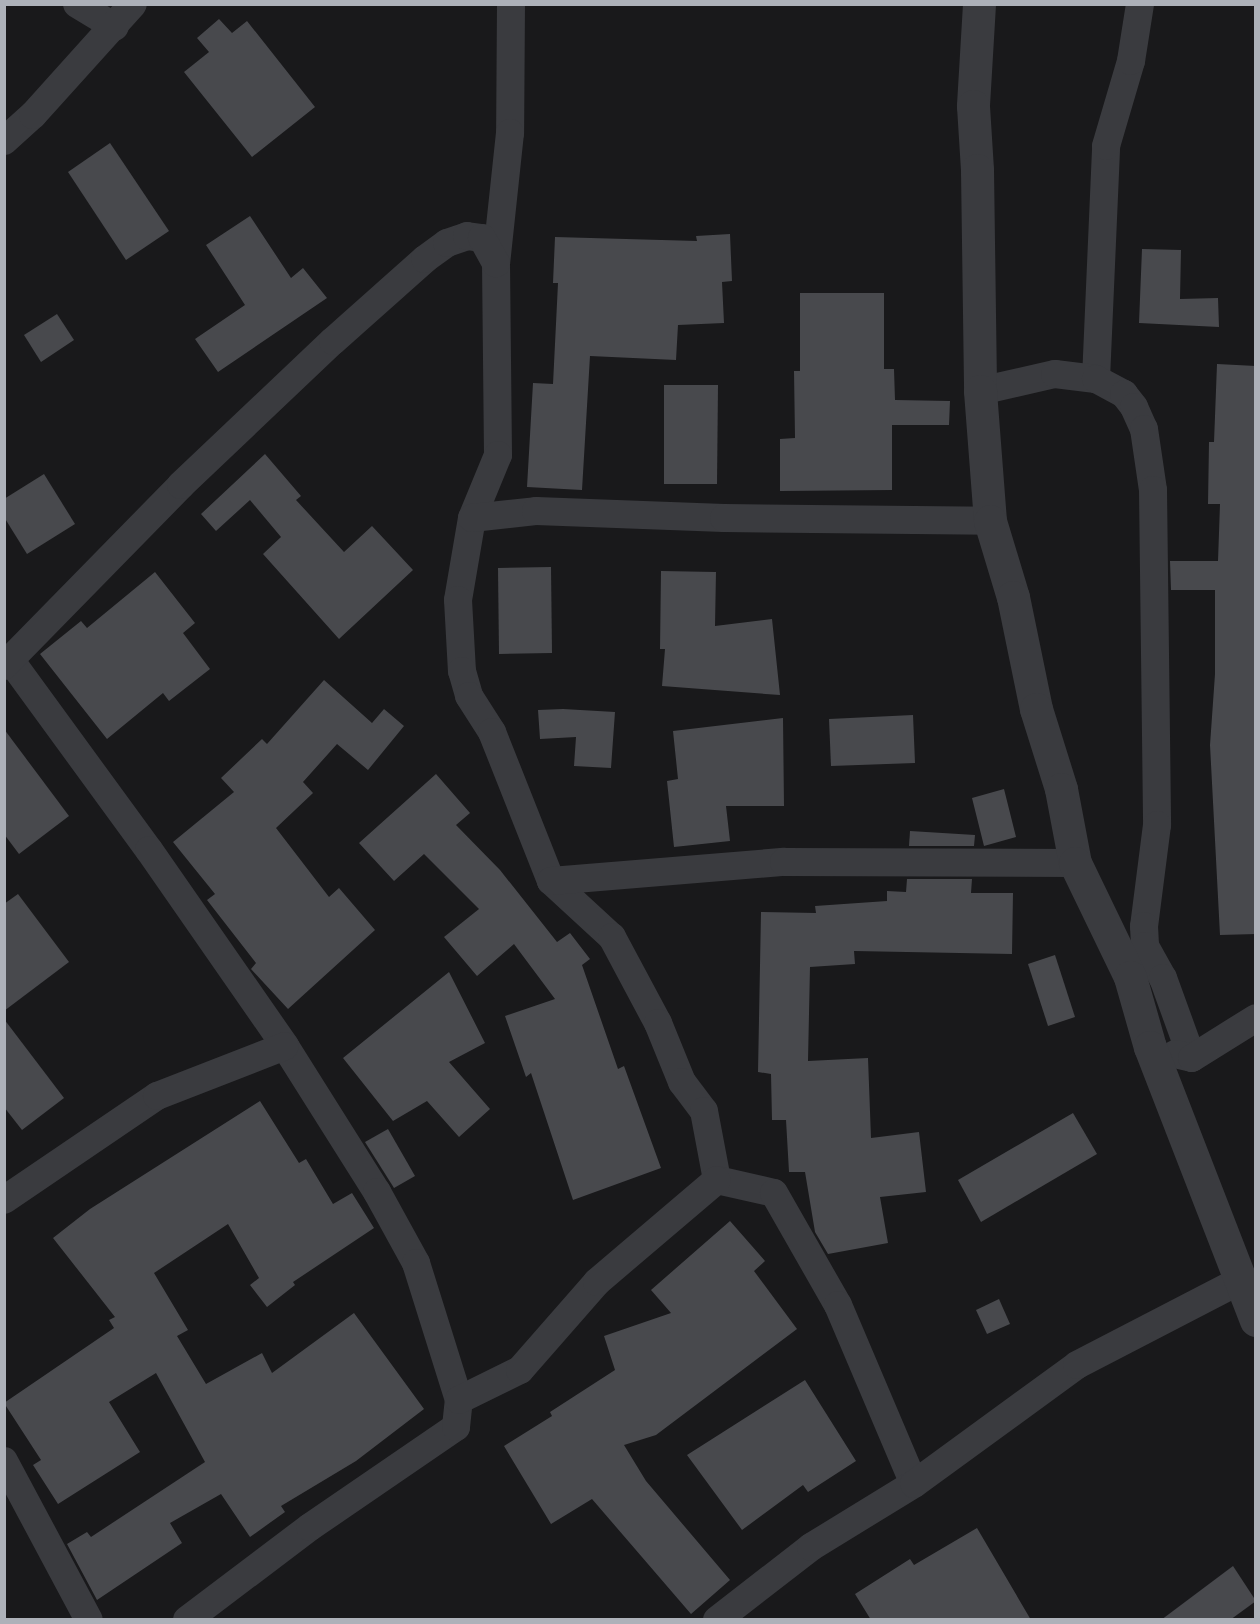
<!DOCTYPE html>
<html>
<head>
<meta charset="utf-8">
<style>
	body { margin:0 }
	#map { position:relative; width:1260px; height:1624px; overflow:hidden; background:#19191b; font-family:"Open Sans",sans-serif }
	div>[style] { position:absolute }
	.building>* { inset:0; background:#48494d }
	.minor>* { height:28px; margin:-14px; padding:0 14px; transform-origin:14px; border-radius:14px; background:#3a3b3f }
	.tertiary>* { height:33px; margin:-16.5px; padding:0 16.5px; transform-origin:16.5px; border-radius:16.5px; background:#3a3b3f }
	span { translate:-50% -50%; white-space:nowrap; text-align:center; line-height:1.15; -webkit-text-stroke:4.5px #141416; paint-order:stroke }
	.frame { position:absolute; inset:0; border:6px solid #adb1b9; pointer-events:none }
</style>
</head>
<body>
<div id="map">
	<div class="building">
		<div style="clip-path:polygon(219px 19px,232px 33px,247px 21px,315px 107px,252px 157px,184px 72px,209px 52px,197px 38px)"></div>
		<div style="clip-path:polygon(110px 143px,169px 231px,126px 260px,68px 172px)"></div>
		<div style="clip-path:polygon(250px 216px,291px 278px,303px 268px,327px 298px,218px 372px,195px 339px,245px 305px,206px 245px)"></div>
		<div style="clip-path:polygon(730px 234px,732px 281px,722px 282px,724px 323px,678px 325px,676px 360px,590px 356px,582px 490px,527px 487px,533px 383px,553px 384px,558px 283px,553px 283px,555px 237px,697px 241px,696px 236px)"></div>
		<div style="clip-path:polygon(1142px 249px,1181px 250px,1180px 299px,1218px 298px,1219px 327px,1139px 323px)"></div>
		<div style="clip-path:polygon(800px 293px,884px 293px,884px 369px,894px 369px,895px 400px,950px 401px,949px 425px,892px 425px,892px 490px,780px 491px,780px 439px,795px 438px,794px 371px,800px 371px)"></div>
		<div style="clip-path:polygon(57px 314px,74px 340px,41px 362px,24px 335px)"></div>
		<div style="clip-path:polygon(1217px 364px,1256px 366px,1256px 934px,1220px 935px,1210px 745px,1215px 674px,1215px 590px,1171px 590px,1170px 561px,1218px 561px,1220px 504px,1208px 504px,1209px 442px,1214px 442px)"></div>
		<div style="clip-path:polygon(664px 385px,718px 385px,717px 484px,664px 484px)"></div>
		<div style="clip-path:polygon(265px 454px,301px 496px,296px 500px,344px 552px,372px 526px,413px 570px,339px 639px,263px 554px,281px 537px,250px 500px,216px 531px,201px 514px)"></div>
		<div style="clip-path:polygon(44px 474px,75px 524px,27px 554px,4px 517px,4px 499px)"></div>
		<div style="clip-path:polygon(551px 567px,552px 653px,499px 654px,498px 568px)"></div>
		<div style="clip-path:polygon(661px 571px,716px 572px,715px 626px,772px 619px,780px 695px,662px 686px,665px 649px,660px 649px)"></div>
		<div style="clip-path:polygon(155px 572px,195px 623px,183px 633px,210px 669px,169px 701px,163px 693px,107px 739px,40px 654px,81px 621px,87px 628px)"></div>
		<div style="clip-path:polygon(324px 680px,372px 723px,384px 709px,404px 726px,368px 770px,337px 744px,303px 782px,313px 793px,276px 828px,329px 897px,339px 888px,375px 930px,288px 1009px,251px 969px,256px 963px,207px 900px,215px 894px,173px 842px,234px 792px,221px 778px,262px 739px,267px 744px)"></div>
		<div style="clip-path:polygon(563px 709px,615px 712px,611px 768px,574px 766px,576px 737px,540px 739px,538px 710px)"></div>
		<div style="clip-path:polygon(913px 715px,915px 763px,831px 766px,829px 719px)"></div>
		<div style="clip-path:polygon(783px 718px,784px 806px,726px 806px,730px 841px,674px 847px,667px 781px,678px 779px,673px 731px)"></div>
		<div style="clip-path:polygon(4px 729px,69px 816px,19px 854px,4px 834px)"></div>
		<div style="clip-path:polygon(436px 774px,470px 813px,456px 825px,500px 870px,557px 942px,570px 933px,590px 959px,582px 965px,618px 1069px,624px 1066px,661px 1168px,573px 1200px,531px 1073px,526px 1077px,505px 1016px,555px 999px,514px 944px,477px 976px,444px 937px,479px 909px,424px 854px,394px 881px,359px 843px)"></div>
		<div style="clip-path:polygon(1004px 789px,1016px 837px,984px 846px,972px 798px)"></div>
		<div style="clip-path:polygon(910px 831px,975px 835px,974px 846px,909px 846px)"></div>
		<div style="clip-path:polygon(907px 879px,972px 879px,971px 893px,1013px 893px,1012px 954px,854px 951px,855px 964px,810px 967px,808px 1061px,868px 1058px,871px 1138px,919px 1132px,926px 1192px,880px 1197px,888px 1243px,828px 1254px,815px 1232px,805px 1172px,789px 1172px,786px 1120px,772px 1120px,771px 1074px,758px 1072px,761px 912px,816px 913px,815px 906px,887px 901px,887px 891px,906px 892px)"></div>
		<div style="clip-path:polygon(18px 894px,69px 962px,4px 1011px,4px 904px)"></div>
		<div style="clip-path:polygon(1055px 955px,1075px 1017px,1048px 1026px,1028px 964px)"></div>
		<div style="clip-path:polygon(449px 972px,485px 1043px,449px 1062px,490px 1109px,459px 1137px,427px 1101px,393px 1121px,343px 1058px)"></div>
		<div style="clip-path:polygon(4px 1019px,64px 1098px,22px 1130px,4px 1107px)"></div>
		<div style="clip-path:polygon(260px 1101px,299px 1163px,306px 1159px,333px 1204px,352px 1193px,374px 1228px,293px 1282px,295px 1285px,267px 1307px,250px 1285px,259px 1278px,228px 1224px,154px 1273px,188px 1330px,177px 1336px,206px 1384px,262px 1353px,272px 1373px,354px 1313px,424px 1409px,356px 1461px,281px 1506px,285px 1512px,250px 1537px,221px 1494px,170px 1523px,182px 1543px,97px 1600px,67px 1544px,87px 1532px,91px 1537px,205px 1462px,156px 1373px,109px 1402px,140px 1452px,58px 1504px,33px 1465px,41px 1460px,4px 1403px,114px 1328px,109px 1320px,115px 1317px,53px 1238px,90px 1209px)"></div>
		<div style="clip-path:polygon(1073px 1113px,1097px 1154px,981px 1222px,958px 1180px)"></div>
		<div style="clip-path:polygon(388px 1129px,415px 1176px,394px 1188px,365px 1142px)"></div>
		<div style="clip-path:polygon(730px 1221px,765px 1261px,754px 1271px,797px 1329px,656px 1435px,624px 1445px,646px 1481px,730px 1580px,691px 1614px,592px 1499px,551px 1524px,504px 1446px,552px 1416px,550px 1412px,615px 1370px,604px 1336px,671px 1313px,651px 1290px)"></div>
		<div style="clip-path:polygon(999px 1299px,1010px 1324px,987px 1334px,976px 1310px)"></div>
		<div style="clip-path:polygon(805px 1380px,856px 1461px,808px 1492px,803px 1485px,742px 1530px,687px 1455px)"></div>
		<div style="clip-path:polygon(977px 1528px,1031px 1620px,871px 1620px,855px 1594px,910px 1559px,914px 1565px)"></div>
		<div style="clip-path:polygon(1233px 1566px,1256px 1601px,1230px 1620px,1161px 1620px)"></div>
	</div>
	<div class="minor">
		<div style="left:77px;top:4px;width:44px;rotate:31.2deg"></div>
		<div style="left:511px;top:4px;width:129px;rotate:90.4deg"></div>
		<div style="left:510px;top:133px;width:131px;rotate:96.1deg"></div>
		<div style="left:496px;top:263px;width:192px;rotate:89.4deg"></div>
		<div style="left:498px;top:455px;width:68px;rotate:112.4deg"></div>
		<div style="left:472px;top:518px;width:83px;rotate:99.7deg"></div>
		<div style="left:458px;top:600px;width:71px;rotate:86.8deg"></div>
		<div style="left:462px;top:671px;width:26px;rotate:74deg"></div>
		<div style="left:469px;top:696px;width:43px;rotate:57.4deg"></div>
		<div style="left:492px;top:732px;width:160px;rotate:68.4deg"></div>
		<div style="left:551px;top:881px;width:83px;rotate:42.6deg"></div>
		<div style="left:612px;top:937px;width:98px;rotate:61.9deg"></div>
		<div style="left:658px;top:1023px;width:64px;rotate:67.9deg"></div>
		<div style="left:682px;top:1082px;width:36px;rotate:53deg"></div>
		<div style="left:704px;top:1111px;width:70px;rotate:79.3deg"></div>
		<div style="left:717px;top:1180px;width:58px;rotate:12.8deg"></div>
		<div style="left:774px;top:1193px;width:129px;rotate:60.3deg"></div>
		<div style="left:838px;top:1305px;width:194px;rotate:67deg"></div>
		<div style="left:4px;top:141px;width:39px;rotate:-42deg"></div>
		<div style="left:33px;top:115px;width:149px;rotate:-48deg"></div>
		<div style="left:1096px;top:379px;width:233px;rotate:-87.5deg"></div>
		<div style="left:1106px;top:146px;width:89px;rotate:-73.6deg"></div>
		<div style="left:1131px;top:61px;width:58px;rotate:-81deg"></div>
		<div style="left:980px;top:391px;width:77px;rotate:-12.8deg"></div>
		<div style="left:1055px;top:374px;width:41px;rotate:7deg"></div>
		<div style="left:1096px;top:379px;width:32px;rotate:28deg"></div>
		<div style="left:1124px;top:394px;width:16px;rotate:52deg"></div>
		<div style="left:1134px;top:407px;width:24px;rotate:66deg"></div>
		<div style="left:1144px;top:429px;width:62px;rotate:81.6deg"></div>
		<div style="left:1153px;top:490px;width:335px;rotate:89.3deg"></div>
		<div style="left:1157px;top:825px;width:102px;rotate:97.3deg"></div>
		<div style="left:1144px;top:926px;width:20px;rotate:87deg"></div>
		<div style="left:1145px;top:946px;width:37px;rotate:61deg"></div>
		<div style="left:1163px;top:978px;width:85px;rotate:70.1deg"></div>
		<div style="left:472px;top:518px;width:64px;rotate:-6.2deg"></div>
		<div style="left:536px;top:511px;width:188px;rotate:2.1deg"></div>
		<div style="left:724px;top:518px;width:266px;rotate:0.6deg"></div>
		<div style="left:11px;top:661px;width:234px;rotate:53.9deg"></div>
		<div style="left:149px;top:850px;width:239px;rotate:55.2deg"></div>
		<div style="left:285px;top:1046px;width:173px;rotate:57.8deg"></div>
		<div style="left:377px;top:1192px;width:81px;rotate:61.2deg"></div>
		<div style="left:416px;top:1263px;width:144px;rotate:72.6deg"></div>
		<div style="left:4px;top:666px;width:253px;rotate:-45.6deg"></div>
		<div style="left:181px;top:485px;width:209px;rotate:-43.5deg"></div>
		<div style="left:333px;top:341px;width:123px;rotate:-41.7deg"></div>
		<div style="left:425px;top:259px;width:27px;rotate:-36deg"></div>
		<div style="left:447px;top:243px;width:21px;rotate:-19deg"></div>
		<div style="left:467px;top:236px;width:15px;rotate:8deg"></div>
		<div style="left:482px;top:238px;width:29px;rotate:61deg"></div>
		<div style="left:551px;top:881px;width:234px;rotate:-4.7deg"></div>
		<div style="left:784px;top:862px;width:291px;rotate:0.2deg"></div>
		<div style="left:1175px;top:1054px;width:17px;rotate:13deg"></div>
		<div style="left:1192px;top:1058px;width:75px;rotate:-32deg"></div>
		<div style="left:4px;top:1200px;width:185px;rotate:-34.2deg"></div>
		<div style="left:157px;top:1096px;width:137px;rotate:-21.3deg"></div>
		<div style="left:4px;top:1461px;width:180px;rotate:61.9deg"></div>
		<div style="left:187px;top:1620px;width:154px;rotate:-37.1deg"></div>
		<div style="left:310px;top:1527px;width:177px;rotate:-34.4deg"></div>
		<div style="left:456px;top:1427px;width:27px;rotate:-84deg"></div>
		<div style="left:459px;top:1400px;width:68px;rotate:-26.2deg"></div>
		<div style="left:520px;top:1370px;width:117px;rotate:-48.8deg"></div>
		<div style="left:597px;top:1282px;width:157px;rotate:-40.4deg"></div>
		<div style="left:717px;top:1620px;width:119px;rotate:-37.8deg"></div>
		<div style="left:811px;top:1547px;width:121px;rotate:-31.5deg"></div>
		<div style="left:914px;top:1484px;width:202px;rotate:-36.1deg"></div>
		<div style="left:1077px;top:1365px;width:182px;rotate:-27.4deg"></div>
	</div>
	<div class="tertiary">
		<div style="left:979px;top:4px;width:102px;rotate:93.4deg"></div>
		<div style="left:973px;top:106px;width:64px;rotate:86.4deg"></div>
		<div style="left:977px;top:170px;width:221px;rotate:89.2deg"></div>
		<div style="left:980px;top:391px;width:130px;rotate:85.6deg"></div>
		<div style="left:990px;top:521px;width:79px;rotate:73.2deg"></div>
		<div style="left:1013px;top:597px;width:114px;rotate:78.4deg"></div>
		<div style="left:1036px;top:709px;width:84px;rotate:72.6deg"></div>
		<div style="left:1061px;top:789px;width:75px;rotate:79.3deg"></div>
		<div style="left:1075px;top:863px;width:127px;rotate:64.2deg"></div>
		<div style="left:1130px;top:977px;width:73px;rotate:74.1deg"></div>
		<div style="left:1150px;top:1047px;width:293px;rotate:68.8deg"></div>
	</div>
	<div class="frame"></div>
</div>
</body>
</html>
